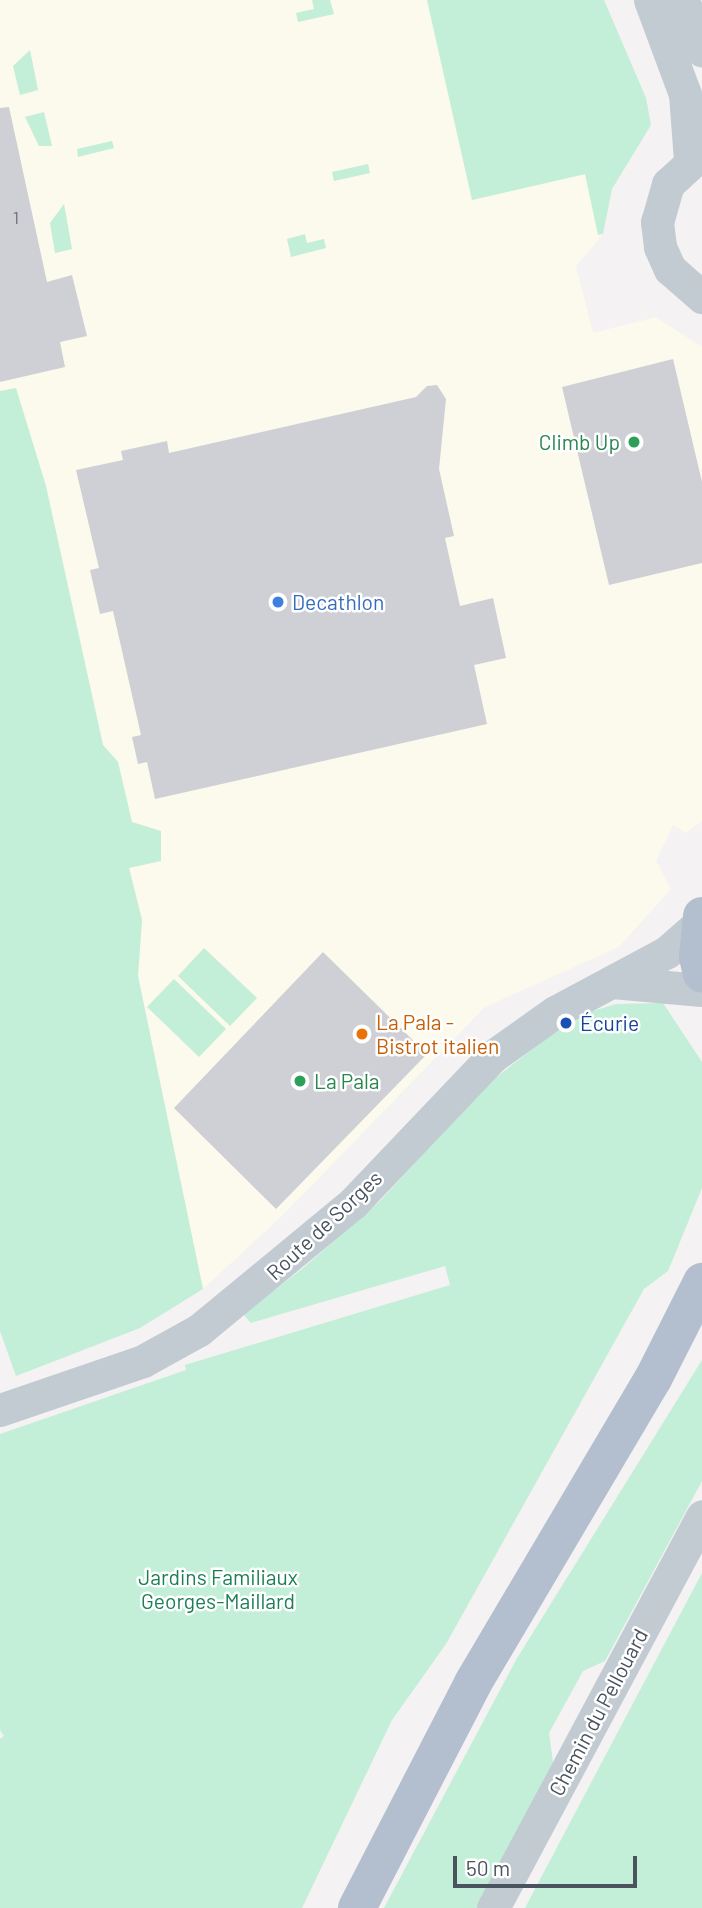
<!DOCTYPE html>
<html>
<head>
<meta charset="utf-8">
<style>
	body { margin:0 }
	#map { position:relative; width:702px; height:1908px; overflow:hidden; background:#f4f2f2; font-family:Barlow,sans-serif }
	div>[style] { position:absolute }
	.commercial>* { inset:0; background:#fcf9ed }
	.green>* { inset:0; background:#c3eed7 }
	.building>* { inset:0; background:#cfd0d5 }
	.minor>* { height:33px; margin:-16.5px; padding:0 16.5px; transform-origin:16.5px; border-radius:16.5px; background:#c3cbd2 }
	.major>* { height:38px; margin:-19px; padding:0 19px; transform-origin:19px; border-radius:19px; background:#b3bfce }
	.dots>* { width:19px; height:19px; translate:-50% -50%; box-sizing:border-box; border:4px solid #fff; border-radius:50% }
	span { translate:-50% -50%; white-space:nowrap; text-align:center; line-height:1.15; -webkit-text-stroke:5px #fff; paint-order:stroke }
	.number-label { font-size:18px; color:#6b727c }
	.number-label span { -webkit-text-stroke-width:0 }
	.leisure-label { font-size:21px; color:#27864d }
	.right { translate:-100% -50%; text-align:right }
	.left { translate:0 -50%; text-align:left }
	.shop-label { font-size:21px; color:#366cbe }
	.food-label { font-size:21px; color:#c56008 }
	.transit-label { font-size:21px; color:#164399 }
	.street-label { font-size:21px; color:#4a535e }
	.park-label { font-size:21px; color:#1c7e55 }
	.scale { position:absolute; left:453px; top:1856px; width:184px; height:32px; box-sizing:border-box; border:4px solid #4a535e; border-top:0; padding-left:9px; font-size:21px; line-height:24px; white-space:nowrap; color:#4a535e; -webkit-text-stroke:5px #fff; paint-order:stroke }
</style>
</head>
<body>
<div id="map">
	<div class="commercial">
		<div style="clip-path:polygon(0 0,427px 0,472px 200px,586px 174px,598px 234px,603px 234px,576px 266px,593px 333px,656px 317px,702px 347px,702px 821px,686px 833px,673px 825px,656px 861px,671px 889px,619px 947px,485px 1007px,282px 1216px,203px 1289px,138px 976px,142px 920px,129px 868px,132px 822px,118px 762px,103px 745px,62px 562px,15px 389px,0 391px)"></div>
	</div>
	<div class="green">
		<div style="clip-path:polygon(312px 0,330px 0,334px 14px,298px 22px,296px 13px,314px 9px)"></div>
		<div style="clip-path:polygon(427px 0,604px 0,646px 98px,651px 125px,612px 189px,603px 234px,598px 235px,585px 174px,472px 200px)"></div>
		<div style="clip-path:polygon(30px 50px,38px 90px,20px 95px,13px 66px)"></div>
		<div style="clip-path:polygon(44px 112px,52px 146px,39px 146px,25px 117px)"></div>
		<div style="clip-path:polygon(112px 141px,114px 148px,78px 157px,77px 149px)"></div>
		<div style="clip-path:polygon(368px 164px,370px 173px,334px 181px,332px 172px)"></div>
		<div style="clip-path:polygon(64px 204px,72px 249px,55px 253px,50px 223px)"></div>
		<div style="clip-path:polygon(305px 234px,307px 243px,324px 239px,326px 248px,291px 257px,287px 239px)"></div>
		<div style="clip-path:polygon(16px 388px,46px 486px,103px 745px,118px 762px,132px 822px,161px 831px,161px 861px,129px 868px,142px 920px,138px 976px,203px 1289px,140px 1328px,16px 1376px,0 1331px,0 391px)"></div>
		<div style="clip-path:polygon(204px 948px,257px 998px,230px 1026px,178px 976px)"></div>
		<div style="clip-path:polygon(174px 979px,226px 1029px,199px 1057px,147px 1007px)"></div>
		<div style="clip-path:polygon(663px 1003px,702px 1062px,702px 1188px,668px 1271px,644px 1289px,446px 1644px,392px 1720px,302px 1908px,0 1908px,0 1739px,4px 1736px,0 1730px,0 1434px,186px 1370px,185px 1365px,450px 1285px,445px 1266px,251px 1323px,243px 1314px,302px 1269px,381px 1200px,485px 1086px,548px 1037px,593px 1011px,616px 1004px)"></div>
		<div style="clip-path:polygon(702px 1360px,702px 1481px,605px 1661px,583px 1671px,549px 1733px,553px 1762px,479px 1908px,384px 1908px,516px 1660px)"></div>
		<div style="clip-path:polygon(702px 1573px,702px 1908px,525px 1908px,612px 1743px)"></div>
	</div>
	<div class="building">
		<div style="clip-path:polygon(9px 107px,47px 282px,72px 275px,87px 336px,60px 342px,65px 367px,0 382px,0 108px)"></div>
		<div style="clip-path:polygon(673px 359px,702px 482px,702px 563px,609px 585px,562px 387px)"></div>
		<div style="clip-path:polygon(437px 385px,446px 399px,439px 469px,454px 536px,445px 538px,460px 606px,493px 598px,506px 658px,474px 665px,487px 724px,155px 799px,147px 762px,138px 764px,132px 737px,141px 735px,113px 611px,100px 614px,90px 570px,99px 568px,76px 470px,123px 460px,121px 451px,167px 441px,169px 453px,416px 397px,427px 386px)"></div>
		<div style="clip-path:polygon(323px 952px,427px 1054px,276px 1209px,174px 1108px)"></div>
	</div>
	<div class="minor">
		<div style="left:650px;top:0;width:100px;rotate:69.6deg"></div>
		<div style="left:685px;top:94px;width:66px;rotate:85.7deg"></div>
		<div style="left:683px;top:0;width:54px;rotate:69.6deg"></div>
		<div style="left:702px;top:153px;width:46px;rotate:137.6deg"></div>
		<div style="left:668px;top:184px;width:40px;rotate:106deg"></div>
		<div style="left:657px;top:222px;width:25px;rotate:83deg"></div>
		<div style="left:660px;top:247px;width:24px;rotate:66deg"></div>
		<div style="left:670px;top:269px;width:43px;rotate:41.2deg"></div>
		<div style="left:612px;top:982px;width:90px;rotate:5.1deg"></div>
		<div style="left:0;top:1410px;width:151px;rotate:-18.9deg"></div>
		<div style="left:143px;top:1361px;width:64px;rotate:-29deg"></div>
		<div style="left:199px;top:1330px;width:200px;rotate:-39.5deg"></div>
		<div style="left:353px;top:1203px;width:203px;rotate:-46.4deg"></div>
		<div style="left:493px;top:1056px;width:76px;rotate:-35.4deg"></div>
		<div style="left:555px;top:1012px;width:127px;rotate:-28.2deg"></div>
		<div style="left:667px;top:952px;width:44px;rotate:-41.3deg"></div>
		<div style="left:493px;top:1908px;width:444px;rotate:-61.9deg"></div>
	</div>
	<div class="major">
		<div style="left:702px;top:916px;width:41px;rotate:95.6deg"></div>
		<div style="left:698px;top:957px;width:17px;rotate:77deg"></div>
		<div style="left:357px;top:1908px;width:253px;rotate:-62.7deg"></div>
		<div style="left:473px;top:1683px;width:353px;rotate:-59.4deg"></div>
		<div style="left:653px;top:1379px;width:109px;rotate:-63.2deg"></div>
	</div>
	<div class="dots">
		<div style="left:634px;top:442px;background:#2e9e5b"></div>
		<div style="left:278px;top:602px;background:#3f7fe0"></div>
		<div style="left:566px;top:1023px;background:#1a4fb4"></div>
		<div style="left:362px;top:1034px;background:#e8710a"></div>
		<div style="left:300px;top:1081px;background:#2e9e5b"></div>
	</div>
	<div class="number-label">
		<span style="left:16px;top:217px">1</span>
	</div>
	<div class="leisure-label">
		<span class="right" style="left:620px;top:442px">Climb Up</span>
		<span class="left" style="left:314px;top:1081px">La Pala</span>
	</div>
	<div class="shop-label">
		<span class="left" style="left:292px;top:602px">Decathlon</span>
	</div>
	<div class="food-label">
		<span class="left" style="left:376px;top:1034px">La Pala -<br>Bistrot italien</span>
	</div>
	<div class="transit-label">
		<span class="left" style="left:580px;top:1023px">Écurie</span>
	</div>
	<div class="street-label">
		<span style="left:324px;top:1225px;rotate:-43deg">Route de Sorges</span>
		<span style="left:598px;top:1712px;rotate:-62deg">Chemin du Pellouard</span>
	</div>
	<div class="park-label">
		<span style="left:218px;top:1589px">Jardins Familiaux<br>Georges-Maillard</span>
	</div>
	<div class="scale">50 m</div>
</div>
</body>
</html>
